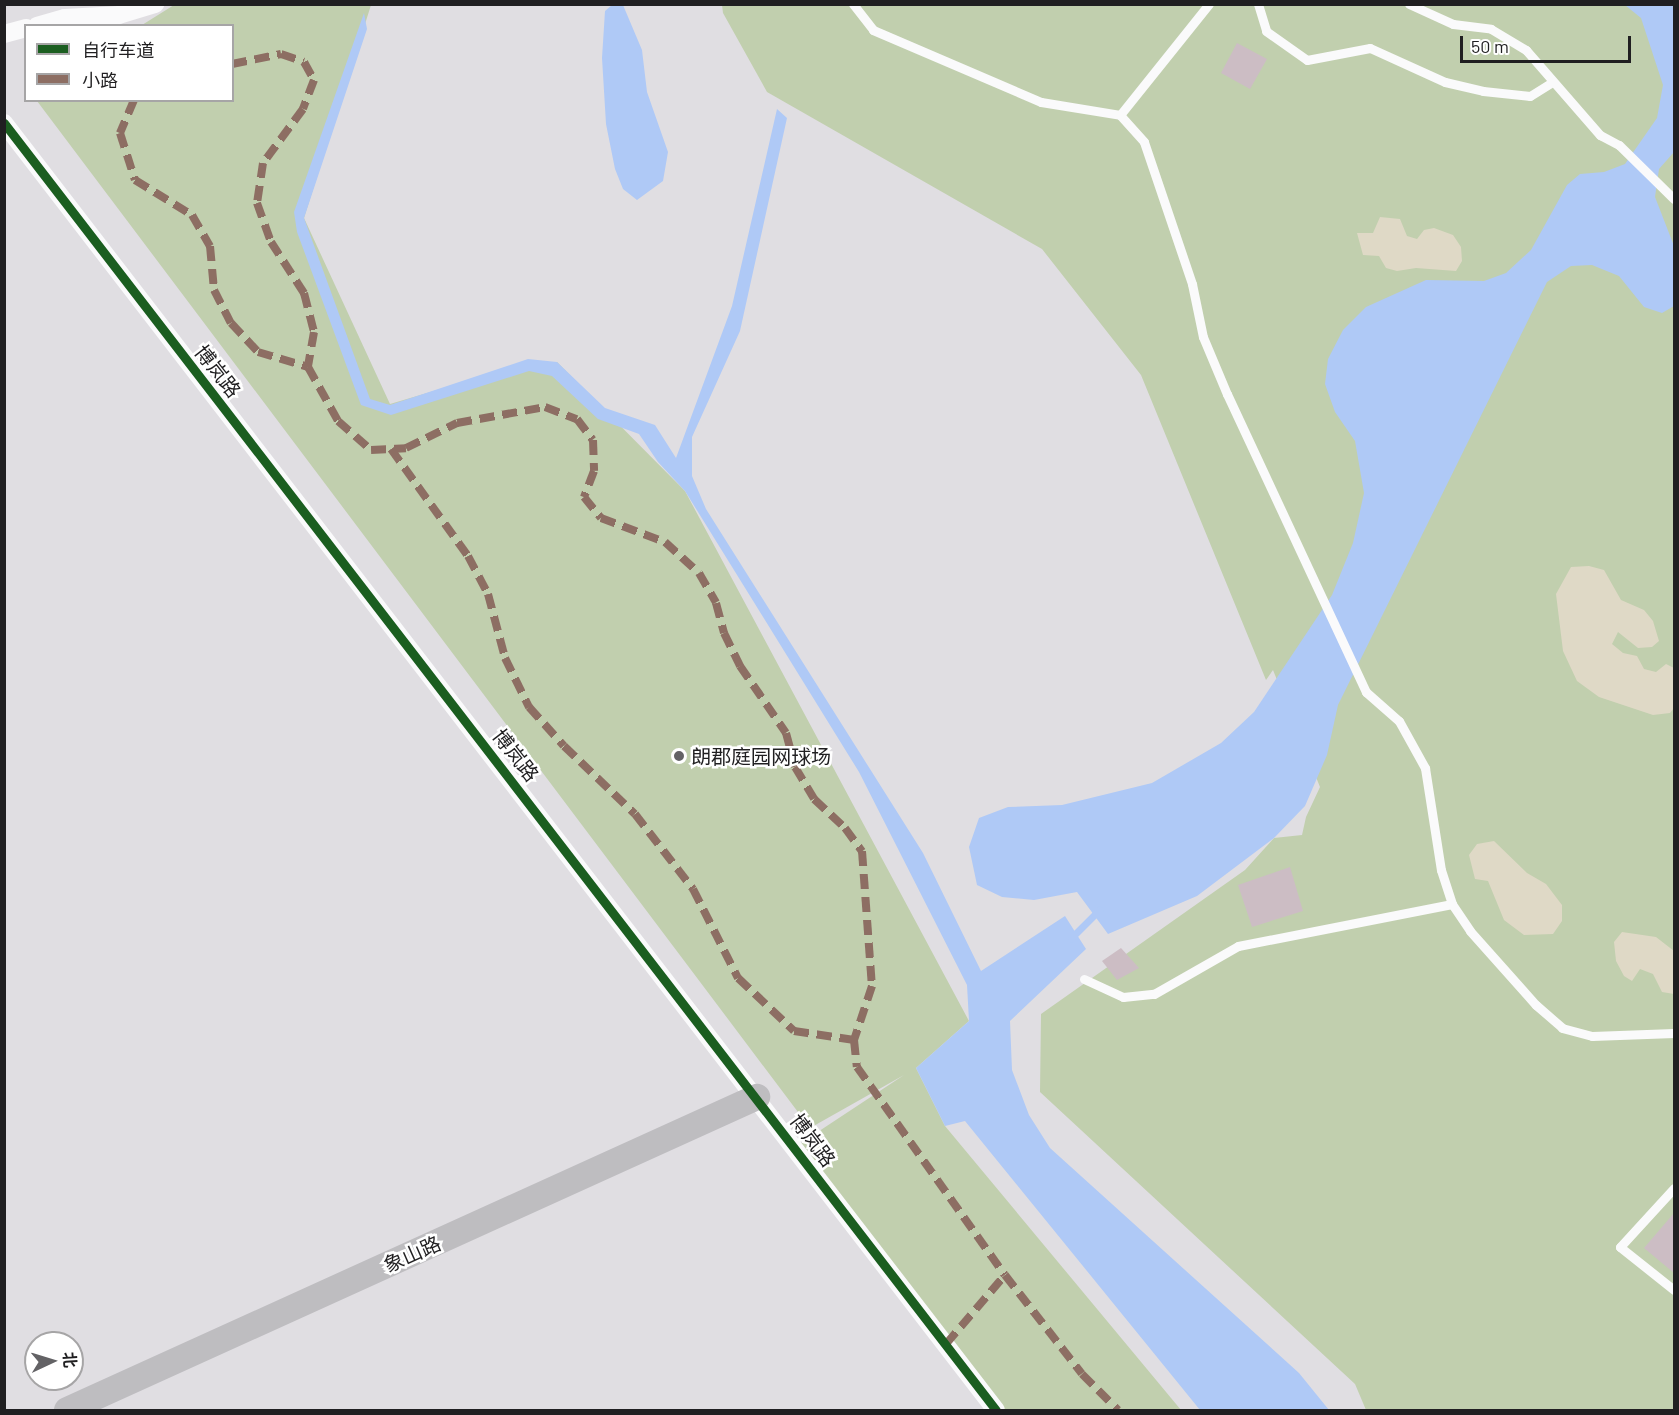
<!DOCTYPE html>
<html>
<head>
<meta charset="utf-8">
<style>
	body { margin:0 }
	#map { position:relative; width:1679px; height:1415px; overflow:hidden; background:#e0dee2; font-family:Barlow,"Noto Sans SC",sans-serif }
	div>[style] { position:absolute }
	.green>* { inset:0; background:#c1cfae }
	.sand>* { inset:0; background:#dfd9c6 }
	.water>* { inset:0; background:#afc9f6 }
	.stream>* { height:7px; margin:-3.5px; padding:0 3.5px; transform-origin:3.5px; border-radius:3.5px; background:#afc9f6 }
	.building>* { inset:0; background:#ccbdc4 }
	.lane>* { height:9px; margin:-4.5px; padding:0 4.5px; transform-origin:4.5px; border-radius:4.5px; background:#fafafb }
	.street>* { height:18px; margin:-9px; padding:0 9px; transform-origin:9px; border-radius:9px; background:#fafafb }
	.secondary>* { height:26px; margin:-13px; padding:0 13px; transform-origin:13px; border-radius:13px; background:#bebdc0 }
	.quiet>* { height:8px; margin-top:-4px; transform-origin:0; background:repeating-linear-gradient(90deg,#8d6e63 0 15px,transparent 0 23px) }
	.cycleway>* { height:9px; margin:-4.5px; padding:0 4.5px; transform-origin:4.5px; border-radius:4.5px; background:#1b5e20 }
	.dots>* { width:16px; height:16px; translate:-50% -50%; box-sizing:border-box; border:3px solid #fff; border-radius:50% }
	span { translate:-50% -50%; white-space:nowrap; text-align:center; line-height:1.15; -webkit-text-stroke:5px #fff; paint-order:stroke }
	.street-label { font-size:20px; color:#201f21 }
	.poi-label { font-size:20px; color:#201f21 }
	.left { translate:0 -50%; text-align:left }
	.frame { position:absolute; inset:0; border:6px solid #201f21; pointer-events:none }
	.legend { position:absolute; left:24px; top:24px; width:210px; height:78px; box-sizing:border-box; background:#fff; border:2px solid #a6a5a6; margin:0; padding:8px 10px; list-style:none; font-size:18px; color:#201f21 }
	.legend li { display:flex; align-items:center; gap:12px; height:30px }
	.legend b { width:30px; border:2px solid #a6a5a6 }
	.north { position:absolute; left:24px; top:1331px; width:60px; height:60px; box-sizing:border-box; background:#fff; border:2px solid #a6a5a6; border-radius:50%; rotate:86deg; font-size:16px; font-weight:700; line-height:24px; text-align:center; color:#201f21 }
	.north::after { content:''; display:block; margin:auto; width:21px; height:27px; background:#636265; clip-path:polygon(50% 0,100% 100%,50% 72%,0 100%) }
	.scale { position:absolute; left:1460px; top:36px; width:171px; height:27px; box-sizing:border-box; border:3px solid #201f21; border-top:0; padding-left:8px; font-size:18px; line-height:21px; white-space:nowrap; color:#201f21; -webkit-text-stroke:4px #fff; paint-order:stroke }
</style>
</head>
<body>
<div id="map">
	<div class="green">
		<div style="clip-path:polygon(174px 5px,371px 5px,304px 218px,390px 404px,471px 380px,557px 362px,685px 491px,969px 1021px,916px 1068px,945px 1126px,1181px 1410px,997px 1410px,795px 1147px,904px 1075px,810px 1128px,37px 101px,232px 100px,232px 26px,142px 25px)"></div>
		<div style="clip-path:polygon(722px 5px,1674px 5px,1674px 1410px,1366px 1410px,1355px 1384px,1040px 1092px,1041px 1014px,1245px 870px,1274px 838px,1302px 835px,1306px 817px,1320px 787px,1273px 670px,1266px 680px,1141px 375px,1042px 249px,767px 92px,723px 13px)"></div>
	</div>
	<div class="sand">
		<div style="clip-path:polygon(1380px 217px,1400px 219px,1407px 236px,1417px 239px,1424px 230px,1434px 228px,1453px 235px,1461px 247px,1462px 261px,1456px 271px,1416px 268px,1397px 271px,1386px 268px,1379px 256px,1363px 255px,1357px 233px,1373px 233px)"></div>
		<div style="clip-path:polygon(1589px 566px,1604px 570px,1621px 600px,1644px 610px,1653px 621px,1659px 641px,1652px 647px,1638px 648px,1618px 632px,1612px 644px,1623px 653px,1637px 656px,1644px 669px,1656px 672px,1666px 664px,1674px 668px,1674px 708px,1670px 713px,1653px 715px,1599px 697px,1577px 681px,1563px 651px,1556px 594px,1571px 567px)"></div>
		<div style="clip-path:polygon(1494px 841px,1527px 873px,1546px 884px,1562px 905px,1562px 921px,1553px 934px,1524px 935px,1504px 920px,1488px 881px,1475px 879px,1469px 855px,1477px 844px)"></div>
		<div style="clip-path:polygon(1622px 932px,1656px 937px,1674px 951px,1674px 994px,1662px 992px,1653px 974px,1640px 969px,1632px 981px,1624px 976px,1616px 961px,1614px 942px)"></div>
	</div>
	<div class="water">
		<div style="clip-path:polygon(612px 5px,623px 5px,642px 50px,647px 92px,668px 152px,663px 181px,637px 200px,623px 189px,615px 169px,606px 124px,602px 58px,605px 11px)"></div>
		<div style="clip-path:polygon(1625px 5px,1674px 5px,1674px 152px,1659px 169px,1655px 197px,1674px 246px,1674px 306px,1662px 313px,1644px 307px,1619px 276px,1592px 265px,1571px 266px,1547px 282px,1338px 705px,1327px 755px,1305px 806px,1274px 838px,1197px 896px,1108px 934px,1077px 892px,1034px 900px,1002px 897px,977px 885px,969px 847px,979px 818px,1008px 807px,1062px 805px,1152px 783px,1221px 743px,1254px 712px,1332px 595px,1353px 543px,1364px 493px,1355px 441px,1335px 412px,1325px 384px,1328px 359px,1343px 330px,1366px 307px,1426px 280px,1484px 281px,1506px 273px,1531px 250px,1567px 185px,1580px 174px,1604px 172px,1625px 164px,1657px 118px,1663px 85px,1641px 18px)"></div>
		<div style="clip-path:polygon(364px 13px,367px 29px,304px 218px,370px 399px,390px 405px,528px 359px,557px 362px,605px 408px,655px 425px,676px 458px,732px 306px,777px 109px,787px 118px,740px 331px,692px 437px,692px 476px,706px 509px,923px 853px,981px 971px,1065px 916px,1086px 949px,1010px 1021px,1012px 1070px,1029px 1115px,1050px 1148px,1299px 1373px,1329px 1410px,1200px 1410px,965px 1121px,945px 1126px,916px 1068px,969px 1021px,967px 985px,859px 772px,685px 491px,658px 462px,639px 434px,598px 419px,552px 376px,529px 371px,391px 415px,361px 405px,297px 232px,294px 212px)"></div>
	</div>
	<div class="stream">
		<div style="left:1071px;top:938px;width:40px;rotate:-45deg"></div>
	</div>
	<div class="building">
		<div style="clip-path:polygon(1237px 43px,1267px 59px,1250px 89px,1221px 73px)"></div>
		<div style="clip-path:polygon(1290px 867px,1303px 911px,1252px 927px,1238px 885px)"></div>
		<div style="clip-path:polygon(1121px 948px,1139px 968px,1117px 980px,1102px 961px)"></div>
		<div style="clip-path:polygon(1674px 1213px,1674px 1273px,1644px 1248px)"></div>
	</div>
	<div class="lane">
		<div style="left:853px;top:4px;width:33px;rotate:52deg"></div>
		<div style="left:873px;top:30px;width:183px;rotate:23.2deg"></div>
		<div style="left:1041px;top:102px;width:80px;rotate:9.3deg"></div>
		<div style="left:1120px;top:115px;width:36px;rotate:48deg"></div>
		<div style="left:1144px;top:142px;width:150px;rotate:71.3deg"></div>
		<div style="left:1192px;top:284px;width:54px;rotate:78.3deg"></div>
		<div style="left:1203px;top:337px;width:62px;rotate:67.2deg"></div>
		<div style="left:1227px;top:394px;width:329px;rotate:65deg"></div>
		<div style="left:1366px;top:692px;width:44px;rotate:41.3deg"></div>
		<div style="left:1399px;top:721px;width:54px;rotate:61deg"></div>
		<div style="left:1425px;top:768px;width:103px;rotate:81.1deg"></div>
		<div style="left:1441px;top:870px;width:36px;rotate:72deg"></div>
		<div style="left:1452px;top:904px;width:32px;rotate:56deg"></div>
		<div style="left:1470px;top:931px;width:99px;rotate:48.3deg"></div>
		<div style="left:1536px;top:1005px;width:35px;rotate:41deg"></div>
		<div style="left:1562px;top:1028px;width:31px;rotate:15deg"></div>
		<div style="left:1592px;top:1036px;width:82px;rotate:-2.1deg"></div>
		<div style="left:1258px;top:4px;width:28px;rotate:73deg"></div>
		<div style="left:1266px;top:31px;width:50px;rotate:35.3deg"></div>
		<div style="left:1307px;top:60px;width:64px;rotate:-10.8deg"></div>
		<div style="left:1370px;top:48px;width:82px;rotate:24.4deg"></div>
		<div style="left:1445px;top:82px;width:39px;rotate:13deg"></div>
		<div style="left:1483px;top:91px;width:47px;rotate:6.1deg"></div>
		<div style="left:1530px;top:96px;width:25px;rotate:-32deg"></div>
		<div style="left:1409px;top:4px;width:48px;rotate:24.4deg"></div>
		<div style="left:1453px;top:24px;width:38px;rotate:7deg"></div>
		<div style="left:1491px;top:29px;width:41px;rotate:31deg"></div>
		<div style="left:1526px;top:50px;width:113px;rotate:49deg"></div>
		<div style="left:1600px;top:135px;width:21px;rotate:28deg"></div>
		<div style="left:1619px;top:145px;width:77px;rotate:44.5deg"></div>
		<div style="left:1120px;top:115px;width:142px;rotate:-51.3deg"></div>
		<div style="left:1084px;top:979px;width:43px;rotate:24.8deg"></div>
		<div style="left:1123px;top:997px;width:31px;rotate:-6deg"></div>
		<div style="left:1154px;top:994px;width:97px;rotate:-29.7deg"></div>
		<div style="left:1238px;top:946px;width:218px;rotate:-11.1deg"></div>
		<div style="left:1674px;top:1188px;width:80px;rotate:132.5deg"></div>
		<div style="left:1620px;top:1247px;width:69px;rotate:38.5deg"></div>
	</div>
	<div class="street">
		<div style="left:37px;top:26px;width:29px;rotate:-16deg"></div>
		<div style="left:65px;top:18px;width:54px;rotate:-3.2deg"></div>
		<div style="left:119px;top:15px;width:38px;rotate:-17deg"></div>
		<div style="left:4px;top:34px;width:23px;rotate:-15deg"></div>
		<div style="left:4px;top:123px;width:1625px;rotate:52.38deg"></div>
	</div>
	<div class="secondary">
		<div style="left:67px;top:1410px;width:758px;rotate:-24.4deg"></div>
	</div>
	<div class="quiet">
		<div style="left:232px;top:64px;width:50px;rotate:-11.5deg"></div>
		<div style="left:281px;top:54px;width:24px;rotate:19deg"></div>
		<div style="left:304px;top:62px;width:21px;rotate:61deg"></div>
		<div style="left:314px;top:80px;width:31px;rotate:111deg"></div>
		<div style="left:303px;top:109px;width:67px;rotate:126.5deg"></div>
		<div style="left:263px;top:163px;width:40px;rotate:98.5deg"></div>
		<div style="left:257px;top:203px;width:41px;rotate:70.3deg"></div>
		<div style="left:271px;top:242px;width:61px;rotate:57.1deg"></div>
		<div style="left:304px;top:293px;width:40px;rotate:75.6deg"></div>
		<div style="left:314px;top:332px;width:36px;rotate:100deg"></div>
		<div style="left:308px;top:367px;width:62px;rotate:60.9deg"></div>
		<div style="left:338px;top:421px;width:44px;rotate:41.3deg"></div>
		<div style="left:371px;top:450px;width:35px;rotate:-3deg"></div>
		<div style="left:406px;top:448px;width:57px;rotate:-26.1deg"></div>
		<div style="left:457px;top:423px;width:89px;rotate:-10.3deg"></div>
		<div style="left:545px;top:407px;width:34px;rotate:21deg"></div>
		<div style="left:577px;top:419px;width:26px;rotate:53deg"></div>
		<div style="left:593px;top:440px;width:31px;rotate:88deg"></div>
		<div style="left:594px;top:471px;width:28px;rotate:111deg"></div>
		<div style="left:584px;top:497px;width:27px;rotate:51deg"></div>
		<div style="left:601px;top:518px;width:68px;rotate:20.6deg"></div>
		<div style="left:665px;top:542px;width:46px;rotate:42.4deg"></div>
		<div style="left:699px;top:573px;width:34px;rotate:60deg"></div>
		<div style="left:716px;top:603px;width:31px;rotate:75deg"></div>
		<div style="left:724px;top:633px;width:37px;rotate:64deg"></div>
		<div style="left:740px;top:666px;width:81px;rotate:55.5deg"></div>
		<div style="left:786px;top:733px;width:35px;rotate:75deg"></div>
		<div style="left:795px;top:767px;width:37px;rotate:59deg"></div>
		<div style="left:814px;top:799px;width:42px;rotate:43.1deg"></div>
		<div style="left:845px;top:828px;width:29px;rotate:54deg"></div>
		<div style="left:862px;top:851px;width:135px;rotate:85.8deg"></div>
		<div style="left:872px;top:986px;width:57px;rotate:108.4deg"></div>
		<div style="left:854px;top:1040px;width:27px;rotate:84deg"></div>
		<div style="left:857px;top:1067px;width:255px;rotate:54.6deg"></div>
		<div style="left:1005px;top:1275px;width:125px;rotate:52.1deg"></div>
		<div style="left:1082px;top:1374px;width:51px;rotate:45deg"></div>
		<div style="left:134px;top:100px;width:36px;rotate:113deg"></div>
		<div style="left:120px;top:133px;width:49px;rotate:72.3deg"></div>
		<div style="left:135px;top:180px;width:67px;rotate:31.6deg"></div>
		<div style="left:192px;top:215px;width:36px;rotate:60deg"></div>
		<div style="left:210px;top:246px;width:44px;rotate:84.8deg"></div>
		<div style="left:214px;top:290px;width:37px;rotate:63deg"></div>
		<div style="left:231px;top:323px;width:40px;rotate:47deg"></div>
		<div style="left:258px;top:352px;width:52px;rotate:16.7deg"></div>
		<div style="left:391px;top:449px;width:132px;rotate:54.3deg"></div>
		<div style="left:468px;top:556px;width:43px;rotate:62.2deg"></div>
		<div style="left:488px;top:594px;width:66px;rotate:75.1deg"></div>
		<div style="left:505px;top:658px;width:55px;rotate:63.9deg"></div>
		<div style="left:529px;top:707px;width:52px;rotate:48.1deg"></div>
		<div style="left:564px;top:746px;width:98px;rotate:43.8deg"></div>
		<div style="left:635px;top:814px;width:95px;rotate:52.3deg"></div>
		<div style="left:693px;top:889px;width:100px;rotate:63.2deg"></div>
		<div style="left:738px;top:978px;width:77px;rotate:43.4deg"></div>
		<div style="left:794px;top:1031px;width:61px;rotate:8.5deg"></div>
		<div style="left:946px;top:1344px;width:91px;rotate:-49.5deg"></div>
	</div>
	<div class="cycleway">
		<div style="left:4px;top:123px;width:1625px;rotate:52.38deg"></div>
	</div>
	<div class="dots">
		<div style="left:679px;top:756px;background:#636265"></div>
	</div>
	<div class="street-label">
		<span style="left:218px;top:371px;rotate:52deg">博岚路</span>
		<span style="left:516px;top:755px;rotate:52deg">博岚路</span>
		<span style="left:813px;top:1140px;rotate:53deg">博岚路</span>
		<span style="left:412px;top:1254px;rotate:-24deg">象山路</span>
	</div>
	<div class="poi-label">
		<span class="left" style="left:691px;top:756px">朗郡庭园网球场</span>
	</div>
	<div class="frame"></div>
	<ul class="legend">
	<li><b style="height:8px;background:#1b5e20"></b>自行车道</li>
	<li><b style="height:8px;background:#8d6e63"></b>小路</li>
	</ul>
	<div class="north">北</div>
	<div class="scale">50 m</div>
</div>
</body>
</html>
